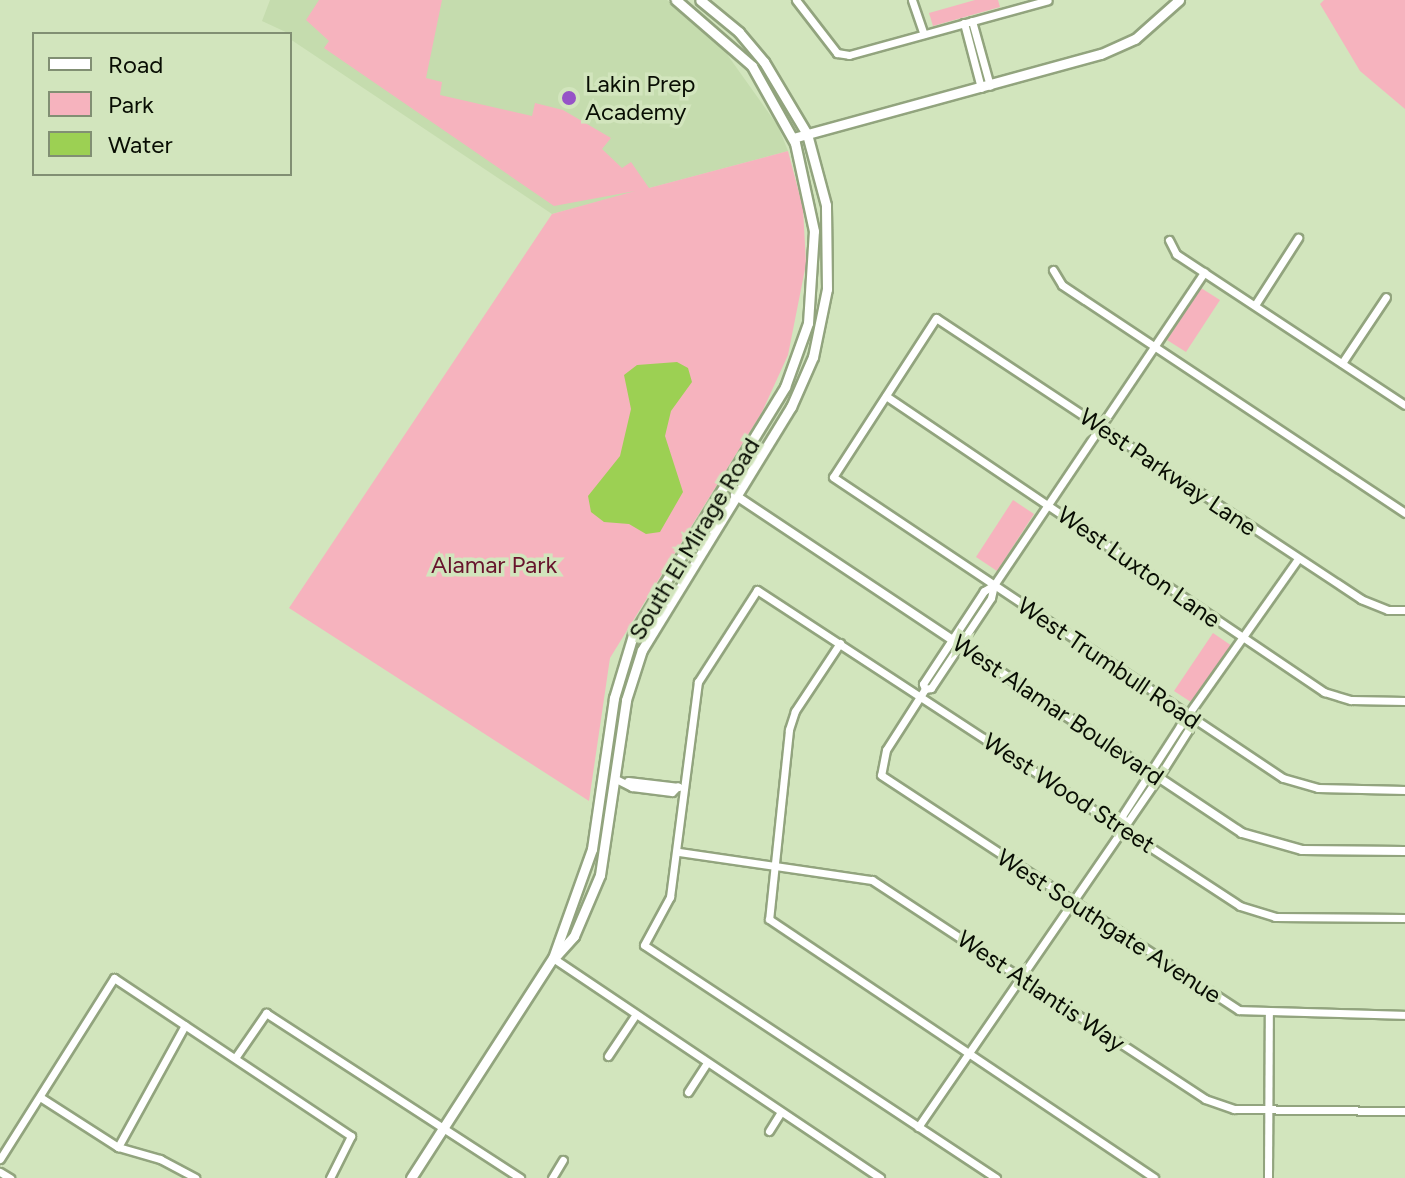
<!DOCTYPE html>
<html>
<head>
<meta charset="utf-8">
<style>
	body { margin:0 }
	#map { position:relative; width:1405px; height:1178px; overflow:hidden; background:#d2e5bd; font-family:Figtree,sans-serif }
	div>[style] { position:absolute }
	.built>* { inset:0; background:#c5dcae }
	.green>* { inset:0; background:#f6b3be }
	.water>* { inset:0; background:#9cd053 }
	.roads { filter:drop-shadow(2px 0 #92a47e) drop-shadow(-2px 0 #92a47e) drop-shadow(0 2px #92a47e) drop-shadow(0 -2px #92a47e) }
	.minor>* { height:7px; margin:-3.5px; padding:0 3.5px; transform-origin:3.5px; border-radius:3.5px; background:#fff }
	.tertiary>* { height:8px; margin:-4px; padding:0 4px; transform-origin:4px; border-radius:4px; background:#fff }
	.secondary>* { height:9px; margin:-4.5px; padding:0 4.5px; transform-origin:4.5px; border-radius:4.5px; background:#fff }
	.dots>* { width:22px; height:22px; translate:-50% -50%; box-sizing:border-box; border:4px solid #d2e5bd; border-radius:50% }
	span { translate:-50% -50%; white-space:nowrap; text-align:center; line-height:1.15; -webkit-text-stroke:7px #d2e5bd; paint-order:stroke }
	.poi-label { font-size:24px; color:#080d03 }
	.left { translate:0 -50%; text-align:left }
	.street-label { font-size:24px; color:#080d03 }
	.park-label { font-size:24px; color:#67142c }
	.legend { position:absolute; left:32px; top:32px; width:260px; height:144px; box-sizing:border-box; background:#d2e5bd; border:2px solid #818f73; margin:0; padding:10px 14px; list-style:none; font-size:24px; color:#080d03 }
	.legend li { display:flex; align-items:center; gap:16px; height:40px }
	.legend b { width:40px; border:2px solid #818f73 }
</style>
</head>
<body>
<div id="map">
	<div class="built">
		<div style="clip-path:polygon(270px 0,667px 0,714px 36px,778px 126px,788px 151px,552px 214px,290px 39px,290px 34px,262px 21px)"></div>
	</div>
	<div class="green">
		<div style="clip-path:polygon(319px 0,442px 0,426px 78px,442px 82px,440px 95px,532px 116px,535px 103px,563px 110px,611px 138px,602px 149px,622px 168px,631px 162px,649px 188px,788px 151px,803px 208px,806px 264px,788px 355px,762px 412px,610px 658px,589px 801px,289px 608px,552px 214px,635px 191px,554px 206px,324px 48px,329px 41px,306px 20px)"></div>
		<div style="clip-path:polygon(975px 0,998px 0,1000px 7px,933px 26px,929px 13px)"></div>
		<div style="clip-path:polygon(1324px 0,1405px 0,1405px 109px,1360px 71px,1320px 4px)"></div>
		<div style="clip-path:polygon(1201px 288px,1220px 300px,1186px 352px,1167px 340px)"></div>
		<div style="clip-path:polygon(1013px 500px,1034px 514px,997px 571px,976px 557px)"></div>
		<div style="clip-path:polygon(1213px 633px,1232px 646px,1194px 704px,1174px 691px)"></div>
	</div>
	<div class="water">
		<div style="clip-path:polygon(677px 362px,688px 368px,692px 382px,671px 411px,665px 436px,683px 492px,660px 532px,646px 534px,629px 524px,604px 522px,591px 512px,588px 496px,620px 456px,631px 409px,624px 375px,637px 365px)"></div>
	</div>
	<div class="roads">
		<div class="minor">
			<div style="left:796px;top:0;width:67px;rotate:52.3deg"></div>
			<div style="left:837px;top:53px;width:12px;rotate:9deg"></div>
			<div style="left:849px;top:55px;width:206px;rotate:-15.4deg"></div>
			<div style="left:912px;top:0;width:36px;rotate:71deg"></div>
			<div style="left:972px;top:21px;width:67px;rotate:74.5deg"></div>
			<div style="left:964px;top:23px;width:67px;rotate:75.3deg"></div>
			<div style="left:1169px;top:240px;width:16px;rotate:63deg"></div>
			<div style="left:1176px;top:254px;width:274px;rotate:33.4deg"></div>
			<div style="left:1053px;top:270px;width:17px;rotate:59deg"></div>
			<div style="left:1062px;top:285px;width:412px;rotate:33.6deg"></div>
			<div style="left:1255px;top:305px;width:80px;rotate:-57.3deg"></div>
			<div style="left:1342px;top:363px;width:79px;rotate:-56.3deg"></div>
			<div style="left:886px;top:396px;width:529px;rotate:34.05deg"></div>
			<div style="left:1324px;top:692px;width:28px;rotate:17deg"></div>
			<div style="left:1351px;top:700px;width:54px;rotate:1.1deg"></div>
			<div style="left:994px;top:585px;width:12px;rotate:149deg"></div>
			<div style="left:984px;top:591px;width:111px;rotate:123.3deg"></div>
			<div style="left:923px;top:684px;width:5px;rotate:68deg"></div>
			<div style="left:925px;top:689px;width:72px;rotate:122.6deg"></div>
			<div style="left:886px;top:750px;width:25px;rotate:101deg"></div>
			<div style="left:881px;top:775px;width:428px;rotate:33.3deg"></div>
			<div style="left:1239px;top:1010px;width:166px;rotate:1.7deg"></div>
			<div style="left:1405px;top:610px;width:17px;rotate:180deg"></div>
			<div style="left:1388px;top:610px;width:29px;rotate:-158deg"></div>
			<div style="left:1361px;top:599px;width:509px;rotate:-146.53deg"></div>
			<div style="left:936px;top:318px;width:189px;rotate:122.9deg"></div>
			<div style="left:833px;top:477px;width:541px;rotate:33.78deg"></div>
			<div style="left:1283px;top:778px;width:36px;rotate:16deg"></div>
			<div style="left:1318px;top:788px;width:87px;rotate:1.3deg"></div>
			<div style="left:840px;top:643px;width:82px;rotate:123.5deg"></div>
			<div style="left:795px;top:711px;width:20px;rotate:108deg"></div>
			<div style="left:789px;top:730px;width:190px;rotate:96deg"></div>
			<div style="left:769px;top:919px;width:464px;rotate:33.9deg"></div>
			<div style="left:925px;top:689px;width:6px;rotate:-9deg"></div>
			<div style="left:931px;top:688px;width:108px;rotate:-56.3deg"></div>
			<div style="left:991px;top:598px;width:13px;rotate:-77deg"></div>
			<div style="left:994px;top:585px;width:377px;rotate:-56.1deg"></div>
			<div style="left:616px;top:779px;width:18px;rotate:27deg"></div>
			<div style="left:632px;top:787px;width:40px;rotate:7.1deg"></div>
			<div style="left:672px;top:792px;width:8px;rotate:-45deg"></div>
			<div style="left:628px;top:781px;width:51px;rotate:6.7deg"></div>
			<div style="left:1124px;top:821px;width:5px;rotate:-112deg"></div>
			<div style="left:1122px;top:816px;width:107px;rotate:-57.2deg"></div>
			<div style="left:1180px;top:726px;width:204px;rotate:-54.8deg"></div>
			<div style="left:679px;top:852px;width:195px;rotate:8.3deg"></div>
			<div style="left:872px;top:880px;width:399px;rotate:33.3deg"></div>
			<div style="left:1205px;top:1099px;width:31px;rotate:19deg"></div>
			<div style="left:1234px;top:1109px;width:171px;rotate:0.7deg"></div>
			<div style="left:553px;top:958px;width:394px;rotate:33.9deg"></div>
			<div style="left:608px;top:1056px;width:50px;rotate:-56.3deg"></div>
			<div style="left:235px;top:1058px;width:55px;rotate:-55.4deg"></div>
			<div style="left:266px;top:1013px;width:303px;rotate:33deg"></div>
			<div style="left:688px;top:1092px;width:35px;rotate:-57deg"></div>
			<div style="left:40px;top:1097px;width:93px;rotate:32.7deg"></div>
			<div style="left:118px;top:1147px;width:44px;rotate:15.9deg"></div>
			<div style="left:160px;top:1159px;width:40px;rotate:28deg"></div>
			<div style="left:918px;top:1127px;width:424px;rotate:-55.5deg"></div>
			<div style="left:1158px;top:778px;width:58px;rotate:-57.7deg"></div>
			<div style="left:1189px;top:729px;width:12px;rotate:-85deg"></div>
			<div style="left:769px;top:1131px;width:22px;rotate:-58deg"></div>
			<div style="left:118px;top:1147px;width:139px;rotate:-61.2deg"></div>
			<div style="left:0;top:1159px;width:214px;rotate:-57.8deg"></div>
			<div style="left:114px;top:978px;width:285px;rotate:33.7deg"></div>
			<div style="left:351px;top:1136px;width:47px;rotate:116.6deg"></div>
			<div style="left:0;top:1172px;width:12px;rotate:31deg"></div>
			<div style="left:552px;top:1178px;width:21px;rotate:-59deg"></div>
			<div style="left:996px;top:1178px;width:422px;rotate:-146.5deg"></div>
			<div style="left:644px;top:945px;width:55px;rotate:-61.6deg"></div>
			<div style="left:670px;top:897px;width:217px;rotate:-82.6deg"></div>
			<div style="left:698px;top:682px;width:109px;rotate:-57.3deg"></div>
			<div style="left:757px;top:590px;width:577px;rotate:33.19deg"></div>
			<div style="left:1240px;top:906px;width:37px;rotate:17deg"></div>
			<div style="left:1275px;top:917px;width:130px;rotate:0.4deg"></div>
			<div style="left:1268px;top:1178px;width:164px;rotate:-89.7deg"></div>
		</div>
		<div class="tertiary">
			<div style="left:735px;top:495px;width:609px;rotate:33.69deg"></div>
			<div style="left:1242px;top:833px;width:62px;rotate:15.8deg"></div>
			<div style="left:1302px;top:850px;width:103px;rotate:0.6deg"></div>
		</div>
		<div class="secondary">
			<div style="left:793px;top:138px;width:319px;rotate:-15.3deg"></div>
			<div style="left:1101px;top:54px;width:37px;rotate:-24deg"></div>
			<div style="left:1135px;top:39px;width:59px;rotate:-41.6deg"></div>
			<div style="left:556px;top:956px;width:27px;rotate:-48deg"></div>
			<div style="left:574px;top:936px;width:66px;rotate:-66.9deg"></div>
			<div style="left:600px;top:875px;width:177px;rotate:-81.5deg"></div>
			<div style="left:626px;top:700px;width:52px;rotate:-72.3deg"></div>
			<div style="left:642px;top:650px;width:285px;rotate:-58.5deg"></div>
			<div style="left:791px;top:407px;width:55px;rotate:-66.3deg"></div>
			<div style="left:813px;top:357px;width:69px;rotate:-78.4deg"></div>
			<div style="left:827px;top:289px;width:84px;rotate:-90.7deg"></div>
			<div style="left:826px;top:205px;width:73px;rotate:-105deg"></div>
			<div style="left:807px;top:134px;width:84px;rotate:-120.8deg"></div>
			<div style="left:764px;top:62px;width:39px;rotate:-130deg"></div>
			<div style="left:739px;top:32px;width:50px;rotate:-140.6deg"></div>
			<div style="left:411px;top:1178px;width:262px;rotate:-57.2deg"></div>
			<div style="left:553px;top:958px;width:116px;rotate:-70.3deg"></div>
			<div style="left:592px;top:849px;width:153px;rotate:-81.7deg"></div>
			<div style="left:614px;top:698px;width:66px;rotate:-73.2deg"></div>
			<div style="left:633px;top:635px;width:291px;rotate:-58.5deg"></div>
			<div style="left:785px;top:387px;width:68px;rotate:-70.2deg"></div>
			<div style="left:808px;top:323px;width:92px;rotate:-86.3deg"></div>
			<div style="left:814px;top:231px;width:90px;rotate:-102.2deg"></div>
			<div style="left:795px;top:143px;width:88px;rotate:-119.2deg"></div>
			<div style="left:752px;top:66px;width:101px;rotate:-139deg"></div>
		</div>
	</div>
	<div class="dots">
		<div style="left:569px;top:98px;background:#9653c7"></div>
	</div>
	<div class="poi-label">
		<span class="left" style="left:585px;top:98px">Lakin Prep<br>Academy</span>
	</div>
	<div class="street-label">
		<span style="left:1168px;top:472px;rotate:34deg">West Parkway Lane</span>
		<span style="left:694px;top:539px;rotate:-59deg">South El Mirage Road</span>
		<span style="left:1139px;top:567px;rotate:35deg">West Luxton Lane</span>
		<span style="left:1109px;top:663px;rotate:34deg">West Trumbull Road</span>
		<span style="left:1058px;top:710px;rotate:34deg">West Alamar Boulevard</span>
		<span style="left:1069px;top:793px;rotate:33deg">West Wood Street</span>
		<span style="left:1109px;top:926px;rotate:33deg">West Southgate Avenue</span>
		<span style="left:1041px;top:991px;rotate:34deg">West Atlantis Way</span>
	</div>
	<div class="park-label">
		<span style="left:494px;top:565px">Alamar Park</span>
	</div>
	<ul class="legend">
	<li><b style="height:10px;background:#fff"></b>Road</li>
	<li><b style="height:22px;background:#f6b3be"></b>Park</li>
	<li><b style="height:22px;background:#9cd053"></b>Water</li>
	</ul>
</div>
</body>
</html>
